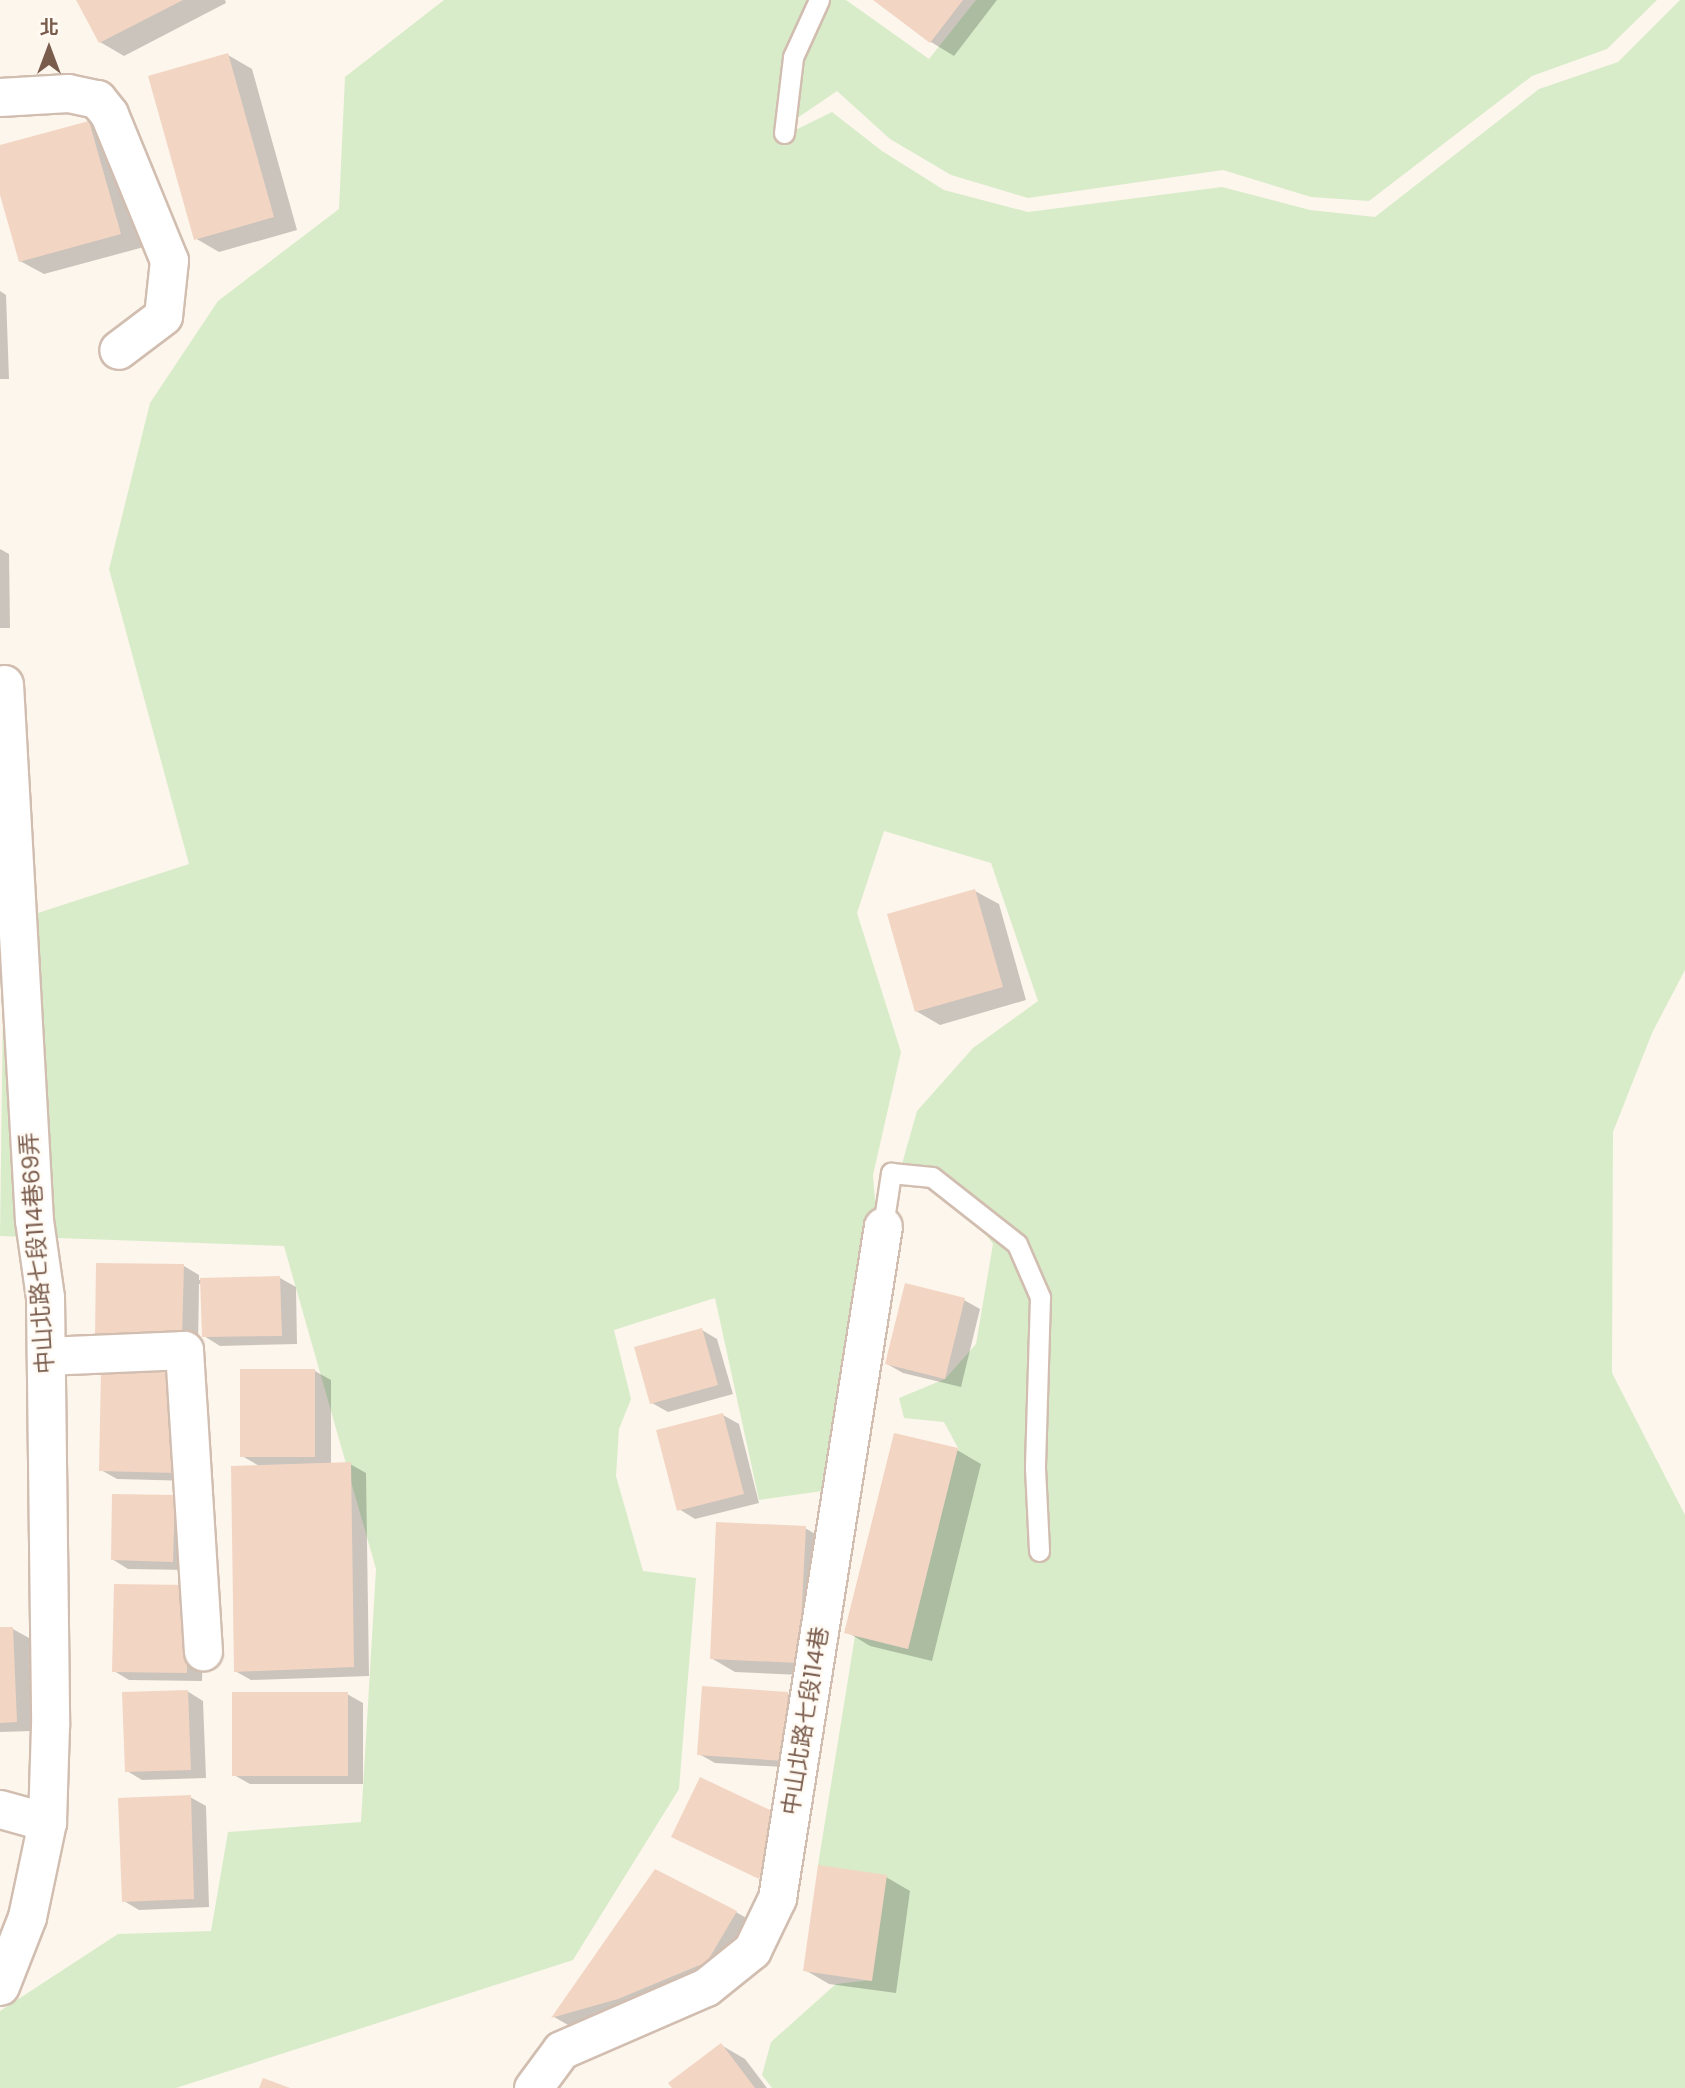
<!DOCTYPE html>
<html>
<head>
<meta charset="utf-8">
<style>
	body { margin:0 }
	#map { position:relative; width:1685px; height:2088px; overflow:hidden; background:#fdf6ec; font-family:Poppins,"Noto Sans TC",sans-serif }
	div>[style] { position:absolute }
	.green>* { inset:0; background:#d8ecc9 }
	.shadow>* { inset:0; background:#0003 }
	.building>* { inset:0; background:#f3d5c3 }
	.roads { filter:drop-shadow(2px 0 #d1beb0) drop-shadow(-2px 0 #d1beb0) drop-shadow(0 2px #d1beb0) drop-shadow(0 -2px #d1beb0) }
	.lane>* { height:19px; margin:-9.5px; padding:0 9.5px; transform-origin:9.5px; border-radius:9.5px; background:#fff }
	.street>* { height:37px; margin:-18.5px; padding:0 18.5px; transform-origin:18.5px; border-radius:18.5px; background:#fff }
	span { translate:-50% -50%; white-space:nowrap; text-align:center; line-height:1.15; -webkit-text-stroke:5px #fffaf3; paint-order:stroke }
	.street-label { font-size:23px; color:#7a5c4d }
	.north { position:absolute; left:14px; top:14px; width:70px; height:70px; -webkit-text-stroke:5px #fffaf3; paint-order:stroke; rotate:0deg; font-size:19px; font-weight:700; line-height:28px; text-align:center; color:#7a5c4d }
	.north::after { content:''; display:block; margin:auto; width:24px; height:32px; background:#7a5c4d; clip-path:polygon(50% 0,100% 100%,50% 72%,0 100%) }
</style>
</head>
<body>
<div id="map">
	<div class="green">
		<div style="clip-path:polygon(444px 0,807px 0,787px 48px,777px 139px,832px 112px,882px 151px,944px 190px,1028px 212px,1222px 187px,1310px 210px,1375px 217px,1539px 89px,1618px 62px,1680px 0,1685px 0,1685px 970px,1652px 1033px,1613px 1132px,1612px 1373px,1685px 1515px,1685px 2088px,772px 2088px,762px 2075px,771px 2042px,836px 1984px,872px 1980px,818px 1865px,855px 1636px,908px 1649px,958px 1448px,944px 1422px,904px 1418px,899px 1398px,945px 1379px,976px 1344px,993px 1244px,936px 1167px,902px 1164px,917px 1111px,973px 1048px,1038px 1001px,991px 863px,884px 831px,857px 913px,901px 1052px,873px 1175px,877px 1227px,844px 1488px,759px 1500px,715px 1298px,614px 1330px,631px 1399px,619px 1429px,616px 1476px,643px 1571px,696px 1578px,679px 1789px,573px 1960px,176px 2088px,0 2088px,0 2011px,118px 1934px,211px 1931px,228px 1832px,361px 1822px,376px 1569px,284px 1246px,0 1236px,4px 924px,189px 864px,109px 569px,150px 403px,218px 301px,339px 209px,345px 77px)"></div>
		<div style="clip-path:polygon(830px 0,846px 0,929px 59px,976px 0,1657px 0,1607px 49px,1532px 76px,1369px 201px,1311px 197px,1223px 170px,1028px 198px,951px 175px,890px 139px,837px 91px,793px 121px,802px 56px,824px 3px)"></div>
	</div>
	<div class="shadow">
		<div style="clip-path:polygon(78px 0,225px 0,226px 3px,124px 56px,100px 42px)"></div>
		<div style="clip-path:polygon(876px 0,997px 0,954px 56px,931px 42px)"></div>
		<div style="clip-path:polygon(228px 55px,252px 69px,297px 230px,219px 252px,195px 238px)"></div>
		<div style="clip-path:polygon(89px 123px,113px 136px,144px 247px,44px 274px,20px 261px,0 189px,0 147px)"></div>
		<div style="clip-path:polygon(0 291px,6px 295px,9px 379px,0 379px)"></div>
		<div style="clip-path:polygon(0 549px,9px 554px,10px 628px,0 628px)"></div>
		<div style="clip-path:polygon(975px 891px,999px 904px,1026px 1000px,940px 1025px,916px 1011px)"></div>
		<div style="clip-path:polygon(98px 1264px,184px 1266px,199px 1275px,199px 1280px,280px 1278px,296px 1287px,297px 1344px,220px 1346px,204px 1336px,202px 1284px,199px 1284px,198px 1348px)"></div>
		<div style="clip-path:polygon(964px 1300px,980px 1309px,961px 1387px,903px 1373px,887px 1364px)"></div>
		<div style="clip-path:polygon(702px 1330px,717px 1339px,733px 1394px,668px 1412px,652px 1403px)"></div>
		<div style="clip-path:polygon(315px 1371px,331px 1380px,331px 1465px,350px 1464px,366px 1473px,369px 1676px,251px 1680px,235px 1671px,261px 1467px,242px 1456px)"></div>
		<div style="clip-path:polygon(103px 1373px,192px 1481px,117px 1479px,101px 1470px)"></div>
		<div style="clip-path:polygon(723px 1415px,739px 1424px,759px 1503px,695px 1519px,679px 1509px)"></div>
		<div style="clip-path:polygon(957px 1450px,981px 1464px,932px 1661px,870px 1646px,847px 1632px)"></div>
		<div style="clip-path:polygon(174px 1497px,190px 1506px,189px 1570px,128px 1569px,112px 1559px)"></div>
		<div style="clip-path:polygon(805px 1528px,829px 1542px,822px 1676px,735px 1672px,711px 1658px)"></div>
		<div style="clip-path:polygon(204px 1596px,202px 1681px,129px 1680px,114px 1671px)"></div>
		<div style="clip-path:polygon(0 1629px,13px 1629px,29px 1638px,32px 1731px,0 1732px)"></div>
		<div style="clip-path:polygon(187px 1691px,203px 1701px,206px 1778px,142px 1780px,127px 1771px)"></div>
		<div style="clip-path:polygon(347px 1694px,363px 1703px,363px 1784px,250px 1784px,234px 1775px)"></div>
		<div style="clip-path:polygon(788px 1694px,804px 1703px,799px 1768px,715px 1763px,699px 1754px)"></div>
		<div style="clip-path:polygon(190px 1797px,206px 1806px,209px 1907px,139px 1910px,124px 1901px)"></div>
		<div style="clip-path:polygon(886px 1877px,910px 1891px,896px 1993px,829px 1984px,805px 1970px)"></div>
		<div style="clip-path:polygon(736px 1912px,760px 1926px,643px 2011px,577px 2030px,554px 2017px)"></div>
		<div style="clip-path:polygon(721px 2045px,745px 2059px,767px 2088px,674px 2088px)"></div>
	</div>
	<div class="building">
		<div style="clip-path:polygon(76px 0,183px 0,99px 43px)"></div>
		<div style="clip-path:polygon(873px 0,963px 0,930px 43px)"></div>
		<div style="clip-path:polygon(228px 53px,274px 217px,194px 240px,148px 76px)"></div>
		<div style="clip-path:polygon(89px 121px,121px 234px,19px 262px,0 195px,0 145px)"></div>
		<div style="clip-path:polygon(975px 889px,1003px 987px,915px 1012px,887px 914px)"></div>
		<div style="clip-path:polygon(96px 1263px,184px 1264px,182px 1339px,95px 1337px)"></div>
		<div style="clip-path:polygon(280px 1276px,282px 1336px,202px 1337px,200px 1278px)"></div>
		<div style="clip-path:polygon(905px 1283px,965px 1298px,945px 1379px,885px 1364px)"></div>
		<div style="clip-path:polygon(702px 1328px,718px 1385px,650px 1404px,634px 1347px)"></div>
		<div style="clip-path:polygon(240px 1369px,315px 1369px,315px 1457px,240px 1457px)"></div>
		<div style="clip-path:polygon(101px 1371px,178px 1372px,176px 1473px,99px 1471px)"></div>
		<div style="clip-path:polygon(723px 1413px,744px 1494px,677px 1511px,656px 1430px)"></div>
		<div style="clip-path:polygon(894px 1433px,958px 1448px,908px 1649px,844px 1633px)"></div>
		<div style="clip-path:polygon(351px 1462px,354px 1667px,234px 1672px,231px 1466px)"></div>
		<div style="clip-path:polygon(112px 1494px,175px 1495px,173px 1562px,111px 1560px)"></div>
		<div style="clip-path:polygon(716px 1522px,806px 1526px,799px 1663px,710px 1659px)"></div>
		<div style="clip-path:polygon(114px 1584px,189px 1585px,187px 1673px,112px 1672px)"></div>
		<div style="clip-path:polygon(0 1627px,13px 1627px,17px 1722px,0 1723px)"></div>
		<div style="clip-path:polygon(702px 1686px,788px 1692px,784px 1761px,697px 1755px)"></div>
		<div style="clip-path:polygon(188px 1690px,191px 1770px,125px 1772px,122px 1692px)"></div>
		<div style="clip-path:polygon(232px 1692px,348px 1692px,348px 1776px,232px 1776px)"></div>
		<div style="clip-path:polygon(700px 1777px,787px 1818px,759px 1879px,671px 1837px)"></div>
		<div style="clip-path:polygon(191px 1795px,194px 1899px,122px 1902px,118px 1798px)"></div>
		<div style="clip-path:polygon(818px 1865px,887px 1875px,872px 1981px,803px 1971px)"></div>
		<div style="clip-path:polygon(655px 1869px,737px 1911px,707px 1962px,618px 1999px,551px 2018px)"></div>
		<div style="clip-path:polygon(721px 2043px,755px 2088px,672px 2088px,668px 2083px)"></div>
		<div style="clip-path:polygon(263px 2078px,290px 2088px,259px 2088px)"></div>
	</div>
	<div class="roads">
		<div class="lane">
			<div style="left:784px;top:133px;width:77px;rotate:-83.2deg"></div>
			<div style="left:793px;top:57px;width:63px;rotate:-65.5deg"></div>
			<div style="left:883px;top:1226px;width:54px;rotate:-81.4deg"></div>
			<div style="left:891px;top:1173px;width:41px;rotate:5.6deg"></div>
			<div style="left:932px;top:1177px;width:108px;rotate:38.2deg"></div>
			<div style="left:1017px;top:1244px;width:58px;rotate:66.5deg"></div>
			<div style="left:1040px;top:1297px;width:171px;rotate:91.7deg"></div>
			<div style="left:1035px;top:1468px;width:83px;rotate:87.2deg"></div>
		</div>
		<div class="street">
			<div style="left:0;top:97px;width:68px;rotate:-3.4deg"></div>
			<div style="left:68px;top:93px;width:30px;rotate:12deg"></div>
			<div style="left:97px;top:99px;width:19px;rotate:51deg"></div>
			<div style="left:109px;top:114px;width:158px;rotate:67.7deg"></div>
			<div style="left:169px;top:260px;width:56px;rotate:96.1deg"></div>
			<div style="left:163px;top:316px;width:56px;rotate:142.9deg"></div>
			<div style="left:4px;top:684px;width:537px;rotate:86.8deg"></div>
			<div style="left:34px;top:1220px;width:78px;rotate:81.9deg"></div>
			<div style="left:45px;top:1297px;width:429px;rotate:89.3deg"></div>
			<div style="left:50px;top:1726px;width:96px;rotate:91.8deg"></div>
			<div style="left:46px;top:1356px;width:138px;rotate:-2.5deg"></div>
			<div style="left:184px;top:1350px;width:302px;rotate:86.4deg"></div>
			<div style="left:0;top:1809px;width:49px;rotate:15.5deg"></div>
			<div style="left:47px;top:1822px;width:97px;rotate:101.9deg"></div>
			<div style="left:27px;top:1917px;width:74px;rotate:111.4deg"></div>
			<div style="left:533px;top:2088px;width:47px;rotate:-53.6deg"></div>
			<div style="left:561px;top:2050px;width:158px;rotate:-23.5deg"></div>
			<div style="left:706px;top:1987px;width:59px;rotate:-38.8deg"></div>
			<div style="left:752px;top:1950px;width:58px;rotate:-64.3deg"></div>
			<div style="left:777px;top:1898px;width:680px;rotate:-81.04deg"></div>
		</div>
	</div>
	<div class="street-label">
		<span style="left:37px;top:1253px;rotate:-94deg">中山北路七段114巷69弄</span>
		<span style="left:805px;top:1721px;rotate:-81deg">中山北路七段114巷</span>
	</div>
	<div class="north">北</div>
</div>
</body>
</html>
